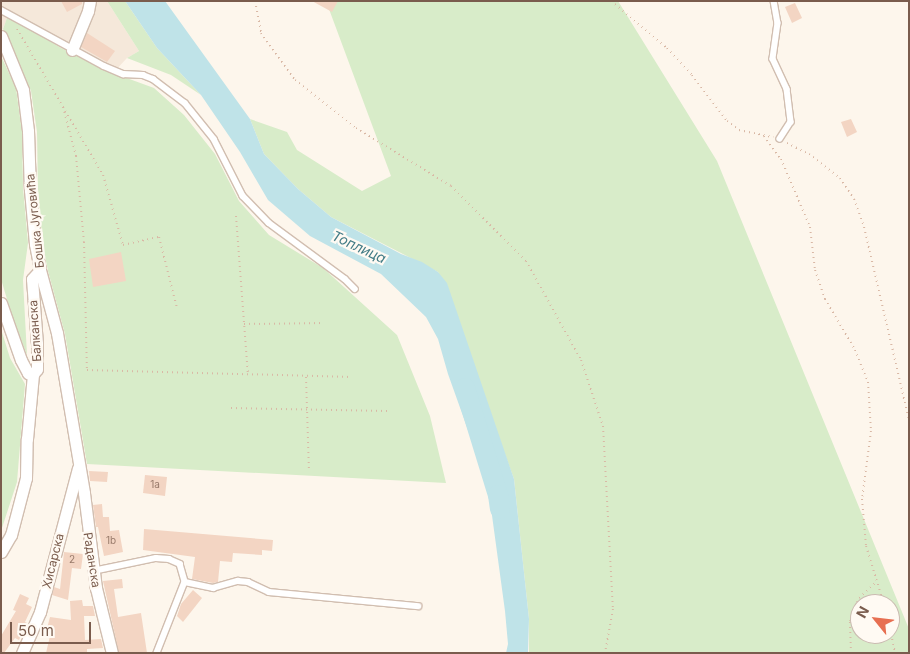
<!DOCTYPE html>
<html>
<head>
<meta charset="utf-8">
<style>
	body { margin:0 }
	#map { position:relative; width:910px; height:654px; overflow:hidden; background:#fdf6ec; font-family:Inter,sans-serif }
	div>[style] { position:absolute }
	.residential>* { inset:0; background:#f5e8da }
	.green>* { inset:0; background:#d8ecc9 }
	.water>* { inset:0; background:#bfe3e8 }
	.river>* { height:20px; margin:-10px; padding:0 10px; transform-origin:10px; border-radius:10px; background:#bfe3e8 }
	.building>* { inset:0; background:#f3d5c3 }
	.path>* { height:2px; margin-top:-1px; transform-origin:0; background:repeating-linear-gradient(90deg,#d9b8a5 0 1px,transparent 0 5px) }
	.roads { filter:drop-shadow(1px 0 #d1beb0) drop-shadow(-1px 0 #d1beb0) drop-shadow(0 1px #d1beb0) drop-shadow(0 -1px #d1beb0) }
	.lane>* { height:5.5px; margin:-2.75px; padding:0 2.75px; transform-origin:2.75px; border-radius:2.75px; background:#fff }
	.street>* { height:11px; margin:-5.5px; padding:0 5.5px; transform-origin:5.5px; border-radius:5.5px; background:#fff }
	span { translate:-50% -50%; white-space:nowrap; text-align:center; line-height:1.15; -webkit-text-stroke:4.5px #fffaf3; paint-order:stroke }
	.number-label { font-size:10px; color:#987a6a }
	.number-label span { -webkit-text-stroke-width:0 }
	.street-label { font-size:12px; color:#7a5c4d }
	.water-label { font-size:14px; color:#437c86; font-style:italic }
	.frame { position:absolute; inset:0; border:2px solid #7a5c4d; pointer-events:none }
	.north { position:absolute; left:850px; top:594px; width:50px; height:50px; box-sizing:border-box; background:#fffaf3; border:1px solid #cabbb1; border-radius:50%; rotate:299deg; font-size:14px; font-weight:700; line-height:20px; text-align:center; color:#7a5c4d }
	.north::after { content:''; display:block; margin:auto; width:18px; height:22px; background:#e76f51; clip-path:polygon(50% 0,100% 100%,50% 72%,0 100%) }
	.scale { position:absolute; left:10px; top:622px; width:81px; height:22px; box-sizing:border-box; border:2px solid #7a5c4d; border-top:0; padding-left:6px; font-size:15px; line-height:18px; white-space:nowrap; color:#7a5c4d; -webkit-text-stroke:4px #fffaf3; paint-order:stroke }
</style>
</head>
<body>
<div id="map">
	<div class="residential">
		<div style="clip-path:polygon(1px 1px,107px 1px,139px 51px,127px 58px,113px 73px,61px 48px,19px 22px,7px 19px,1px 33px)"></div>
	</div>
	<div class="green">
		<div style="clip-path:polygon(107px 1px,125px 1px,157px 48px,201px 95px,171px 75px,127px 58px,139px 51px)"></div>
		<div style="clip-path:polygon(evenodd,326px 1px,618px 1px,717px 161px,909px 629px,909px 653px,529px 653px,529px 619px,514px 479px,438px 272px,331px 217px,298px 189px,264px 154px,250px 119px,287px 132px,297px 150px,362px 191px,391px 176px,326px 1px,860px 604px,890px 604px,890px 634px,860px 634px,860px 604px)"></div>
		<div style="clip-path:polygon(7px 18px,19px 22px,61px 48px,113px 73px,154px 88px,184px 115px,215px 154px,239px 201px,269px 235px,323px 268px,397px 335px,430px 416px,446px 483px,87px 464px,65px 334px,48px 271px,43px 246px,38px 191px,37px 132px,31px 91px,3px 29px)"></div>
		<div style="clip-path:polygon(1px 56px,16px 88px,22px 132px,23px 188px,28px 243px,23px 280px,27px 355px,12px 316px,1px 279px)"></div>
		<div style="clip-path:polygon(1px 329px,10px 358px,25px 384px,17px 482px,1px 531px)"></div>
	</div>
	<div class="water">
		<div style="clip-path:polygon(evenodd,125px 1px,165px 1px,250px 119px,264px 154px,298px 189px,331px 217px,401px 254px,422px 262px,438px 272px,447px 283px,514px 479px,529px 619px,528px 653px,506px 653px,508px 644px,505px 611px,488px 486px,448px 374px,438px 339px,426px 317px,381px 274px,310px 236px,268px 200px,240px 152px,201px 95px,157px 48px,125px 1px,467px 408px,472px 412px,491px 450px,497px 481px,494px 483px,470px 422px,467px 408px)"></div>
	</div>
	<div class="river">
		<div style="left:465px;top:388px;width:112px;rotate:72.9deg"></div>
		<div style="left:498px;top:495px;width:14px;rotate:82deg"></div>
	</div>
	<div class="building">
		<div style="clip-path:polygon(61px 1px,82px 1px,82px 4px,67px 12px)"></div>
		<div style="clip-path:polygon(312px 1px,338px 1px,332px 12px)"></div>
		<div style="clip-path:polygon(795px 3px,802px 18px,792px 23px,785px 7px)"></div>
		<div style="clip-path:polygon(87px 33px,115px 51px,107px 62px,81px 47px)"></div>
		<div style="clip-path:polygon(851px 119px,857px 132px,847px 137px,841px 122px)"></div>
		<div style="clip-path:polygon(121px 252px,126px 281px,93px 287px,89px 259px)"></div>
		<div style="clip-path:polygon(89px 471px,108px 472px,107px 482px,90px 481px)"></div>
		<div style="clip-path:polygon(145px 475px,167px 477px,165px 496px,143px 493px)"></div>
		<div style="clip-path:polygon(102px 504px,103px 517px,109px 517px,110px 531px,119px 530px,123px 552px,104px 556px,98px 527px,96px 527px,93px 505px)"></div>
		<div style="clip-path:polygon(144px 529px,273px 540px,272px 551px,262px 550px,262px 555px,233px 553px,232px 562px,220px 561px,218px 582px,213px 583px,192px 579px,195px 557px,143px 550px)"></div>
		<div style="clip-path:polygon(64px 552px,83px 554px,81px 569px,72px 568px,68px 600px,52px 595px,54px 587px,60px 589px)"></div>
		<div style="clip-path:polygon(122px 579px,123px 588px,114px 589px,118px 617px,141px 613px,147px 653px,119px 653px,103px 581px)"></div>
		<div style="clip-path:polygon(193px 590px,202px 598px,183px 622px,177px 616px,181px 604px)"></div>
		<div style="clip-path:polygon(20px 594px,29px 598px,26px 604px,32px 607px,25px 622px,27px 623px,19px 640px,15px 638px,4px 653px,1px 653px,1px 636px,16px 611px,13px 610px)"></div>
		<div style="clip-path:polygon(82px 600px,83px 606px,93px 606px,95px 616px,84px 616px,85px 640px,101px 639px,103px 648px,87px 649px,87px 653px,46px 653px,50px 636px,45px 636px,50px 617px,71px 620px,70px 601px)"></div>
	</div>
	<div class="path">
		<div style="left:255px;top:1px;width:33px;rotate:79deg"></div>
		<div style="left:261px;top:33px;width:58px;rotate:54.1deg"></div>
		<div style="left:295px;top:80px;width:78px;rotate:38.2deg"></div>
		<div style="left:356px;top:128px;width:111px;rotate:31.4deg"></div>
		<div style="left:451px;top:186px;width:106px;rotate:45deg"></div>
		<div style="left:526px;top:261px;width:113px;rotate:60.9deg"></div>
		<div style="left:581px;top:360px;width:70px;rotate:71.6deg"></div>
		<div style="left:603px;top:426px;width:183px;rotate:86.9deg"></div>
		<div style="left:613px;top:609px;width:45px;rotate:100.3deg"></div>
		<div style="left:611px;top:1px;width:73px;rotate:40deg"></div>
		<div style="left:667px;top:48px;width:37px;rotate:47deg"></div>
		<div style="left:692px;top:75px;width:58px;rotate:52.7deg"></div>
		<div style="left:727px;top:121px;width:15px;rotate:37deg"></div>
		<div style="left:739px;top:130px;width:35px;rotate:12deg"></div>
		<div style="left:17px;top:29px;width:169px;rotate:59.5deg"></div>
		<div style="left:103px;top:175px;width:73px;rotate:74.1deg"></div>
		<div style="left:123px;top:245px;width:37px;rotate:-13deg"></div>
		<div style="left:159px;top:237px;width:73px;rotate:75.8deg"></div>
		<div style="left:63px;top:107px;width:51px;rotate:75.1deg"></div>
		<div style="left:76px;top:156px;width:86px;rotate:84.7deg"></div>
		<div style="left:84px;top:242px;width:128px;rotate:88.7deg"></div>
		<div style="left:87px;top:370px;width:265px;rotate:1.5deg"></div>
		<div style="left:764px;top:136px;width:29px;rotate:54deg"></div>
		<div style="left:781px;top:159px;width:74px;rotate:66.9deg"></div>
		<div style="left:810px;top:227px;width:43px;rotate:83.4deg"></div>
		<div style="left:815px;top:270px;width:31px;rotate:71deg"></div>
		<div style="left:825px;top:299px;width:59px;rotate:59.5deg"></div>
		<div style="left:855px;top:350px;width:35px;rotate:68deg"></div>
		<div style="left:868px;top:382px;width:49px;rotate:86.5deg"></div>
		<div style="left:871px;top:431px;width:69px;rotate:97.5deg"></div>
		<div style="left:862px;top:499px;width:47px;rotate:85.1deg"></div>
		<div style="left:866px;top:546px;width:61px;rotate:72.8deg"></div>
		<div style="left:787px;top:143px;width:25px;rotate:27deg"></div>
		<div style="left:809px;top:154px;width:39px;rotate:38deg"></div>
		<div style="left:840px;top:178px;width:25px;rotate:56deg"></div>
		<div style="left:854px;top:199px;width:30px;rotate:70deg"></div>
		<div style="left:864px;top:227px;width:198px;rotate:76.9deg"></div>
		<div style="left:236px;top:216px;width:158px;rotate:85.7deg"></div>
		<div style="left:244px;top:324px;width:80px;rotate:-0.7deg"></div>
		<div style="left:306px;top:377px;width:95px;rotate:88.2deg"></div>
		<div style="left:231px;top:408px;width:156px;rotate:1.1deg"></div>
		<div style="left:890px;top:629px;width:25px;rotate:78deg"></div>
		<div style="left:851px;top:653px;width:32px;rotate:-92deg"></div>
		<div style="left:850px;top:621px;width:25px;rotate:-69deg"></div>
		<div style="left:859px;top:598px;width:25px;rotate:-43deg"></div>
	</div>
	<div class="roads">
		<div class="lane">
			<div style="left:774px;top:1px;width:22px;rotate:80deg"></div>
			<div style="left:778px;top:23px;width:36px;rotate:98deg"></div>
			<div style="left:773px;top:59px;width:33px;rotate:65deg"></div>
			<div style="left:787px;top:89px;width:33px;rotate:83deg"></div>
			<div style="left:791px;top:122px;width:20px;rotate:123deg"></div>
			<div style="left:1px;top:10px;width:117px;rotate:28.5deg"></div>
			<div style="left:104px;top:66px;width:21px;rotate:23deg"></div>
			<div style="left:123px;top:74px;width:20px;rotate:3deg"></div>
			<div style="left:143px;top:75px;width:11px;rotate:22deg"></div>
			<div style="left:153px;top:79px;width:40px;rotate:37deg"></div>
			<div style="left:185px;top:103px;width:46px;rotate:51.1deg"></div>
			<div style="left:214px;top:139px;width:64px;rotate:63deg"></div>
			<div style="left:243px;top:196px;width:37px;rotate:46deg"></div>
			<div style="left:269px;top:223px;width:94px;rotate:36.4deg"></div>
			<div style="left:345px;top:279px;width:14px;rotate:45deg"></div>
			<div style="left:93px;top:571px;width:64px;rotate:-11.7deg"></div>
			<div style="left:156px;top:558px;width:13px;rotate:4deg"></div>
			<div style="left:169px;top:559px;width:12px;rotate:24deg"></div>
			<div style="left:180px;top:564px;width:19px;rotate:74deg"></div>
			<div style="left:185px;top:582px;width:76px;rotate:111.5deg"></div>
			<div style="left:185px;top:582px;width:29px;rotate:12deg"></div>
			<div style="left:213px;top:588px;width:26px;rotate:-16deg"></div>
			<div style="left:238px;top:581px;width:10px;rotate:6deg"></div>
			<div style="left:248px;top:582px;width:23px;rotate:25deg"></div>
			<div style="left:269px;top:592px;width:150px;rotate:5.4deg"></div>
		</div>
		<div class="street">
			<div style="left:1px;top:36px;width:58px;rotate:67.8deg"></div>
			<div style="left:23px;top:90px;width:41px;rotate:83deg"></div>
			<div style="left:28px;top:131px;width:59px;rotate:88.1deg"></div>
			<div style="left:30px;top:190px;width:54px;rotate:84.7deg"></div>
			<div style="left:35px;top:244px;width:26px;rotate:79deg"></div>
			<div style="left:40px;top:270px;width:65px;rotate:74.9deg"></div>
			<div style="left:57px;top:333px;width:162px;rotate:80.4deg"></div>
			<div style="left:84px;top:493px;width:96px;rotate:82.8deg"></div>
			<div style="left:96px;top:588px;width:67px;rotate:76.2deg"></div>
			<div style="left:72px;top:50px;width:42px;rotate:-67.7deg"></div>
			<div style="left:88px;top:11px;width:10px;rotate:-79deg"></div>
			<div style="left:1px;top:303px;width:60px;rotate:70.7deg"></div>
			<div style="left:21px;top:360px;width:15px;rotate:62deg"></div>
			<div style="left:28px;top:373px;width:5px;rotate:11deg"></div>
			<div style="left:33px;top:374px;width:6px;rotate:-51deg"></div>
			<div style="left:37px;top:369px;width:25px;rotate:-90deg"></div>
			<div style="left:37px;top:344px;width:65px;rotate:-94.4deg"></div>
			<div style="left:32px;top:279px;width:12px;rotate:-48deg"></div>
			<div style="left:1px;top:552px;width:20px;rotate:-60deg"></div>
			<div style="left:11px;top:535px;width:59px;rotate:-75.3deg"></div>
			<div style="left:26px;top:478px;width:39px;rotate:-89deg"></div>
			<div style="left:27px;top:439px;width:65px;rotate:-84.7deg"></div>
			<div style="left:22px;top:653px;width:45px;rotate:-66.3deg"></div>
			<div style="left:40px;top:612px;width:149px;rotate:-75.2deg"></div>
		</div>
	</div>
	<div class="number-label">
		<span style="left:155px;top:485px">1a</span>
		<span style="left:111px;top:541px">1b</span>
		<span style="left:72px;top:560px">2</span>
	</div>
	<div class="street-label">
		<span style="left:35px;top:221px;rotate:-96deg">Бошка Југовића</span>
		<span style="left:35px;top:331px;rotate:-94deg">Балканска</span>
		<span style="left:92px;top:560px;rotate:81deg">Раданска</span>
		<span style="left:53px;top:561px;rotate:-76deg">Хисарска</span>
	</div>
	<div class="water-label">
		<span style="left:359px;top:247px;rotate:25deg">Топлица</span>
	</div>
	<div class="frame"></div>
	<div class="north">N</div>
	<div class="scale">50 m</div>
</div>
</body>
</html>
